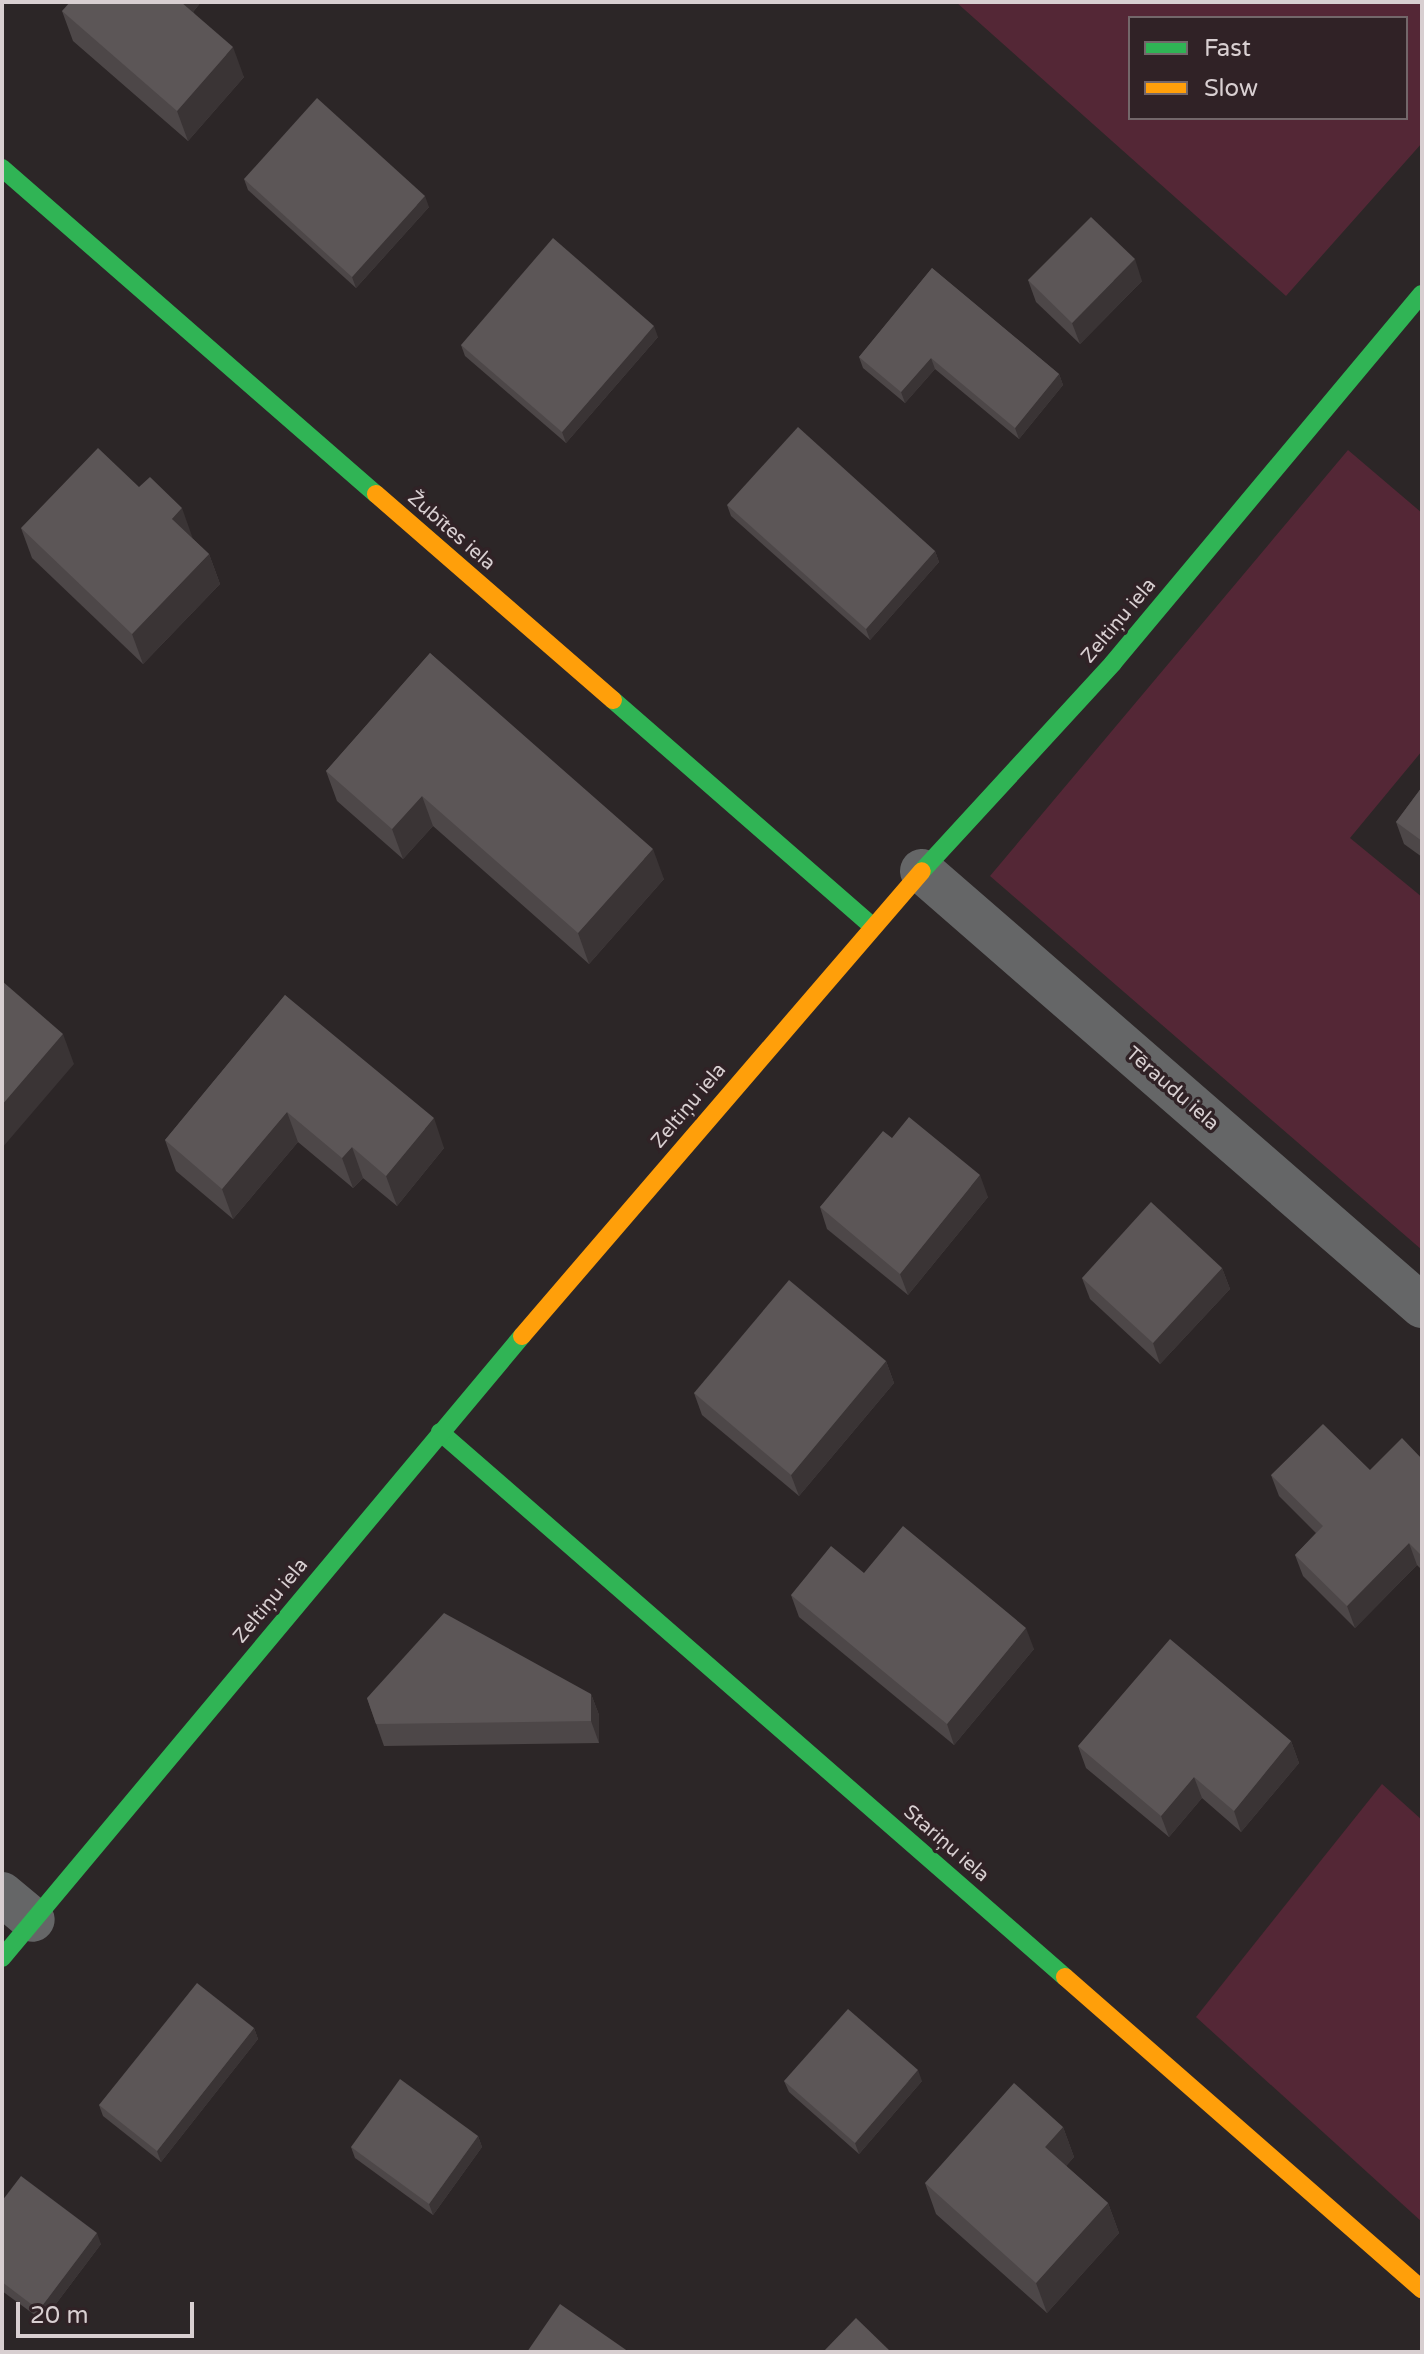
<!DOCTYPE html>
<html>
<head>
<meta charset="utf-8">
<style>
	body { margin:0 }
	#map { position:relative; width:1424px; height:2354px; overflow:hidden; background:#2c2627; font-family:"Varela Round",sans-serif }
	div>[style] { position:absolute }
	.green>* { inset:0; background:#542736 }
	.street>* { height:44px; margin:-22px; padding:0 22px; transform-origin:22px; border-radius:22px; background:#656667 }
	.fast>* { height:18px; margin:-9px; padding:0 9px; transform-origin:9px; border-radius:9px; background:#30b455 }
	.slow>* { height:18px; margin:-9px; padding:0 9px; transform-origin:9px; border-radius:9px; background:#ff9f0a }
	.wall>* { inset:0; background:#4d4748 }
	.shaded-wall>* { inset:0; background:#3a3435 }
	.building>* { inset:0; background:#5c5657 }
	span { translate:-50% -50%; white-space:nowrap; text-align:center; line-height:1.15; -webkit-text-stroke:7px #302226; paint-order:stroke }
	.street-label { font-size:20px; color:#d8cfd1 }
	.frame { position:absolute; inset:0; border:4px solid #d8cfd1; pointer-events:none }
	.legend { position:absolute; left:1128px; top:16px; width:280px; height:104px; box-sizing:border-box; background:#302226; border:2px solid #73676a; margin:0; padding:10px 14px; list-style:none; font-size:24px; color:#d8cfd1 }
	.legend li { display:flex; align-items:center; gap:16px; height:40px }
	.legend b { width:40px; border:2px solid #73676a }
	.scale { position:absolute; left:16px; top:2302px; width:178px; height:36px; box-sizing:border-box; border:4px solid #d8cfd1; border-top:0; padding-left:10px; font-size:24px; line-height:28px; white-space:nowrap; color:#d8cfd1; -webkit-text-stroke:6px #302226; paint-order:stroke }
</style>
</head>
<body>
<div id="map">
	<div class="green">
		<div style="clip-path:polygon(evenodd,956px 2px,1422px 2px,1422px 143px,1286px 296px,956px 2px,1130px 18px,1406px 18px,1406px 118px,1130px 118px,1130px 18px)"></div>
		<div style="clip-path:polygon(1348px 450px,1422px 513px,1422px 751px,1350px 838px,1422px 897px,1422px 1250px,990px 876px)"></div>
		<div style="clip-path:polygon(1382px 1784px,1422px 1820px,1422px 2222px,1196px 2017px)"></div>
	</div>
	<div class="street">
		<div style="left:922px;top:871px;width:663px;rotate:41.02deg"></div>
		<div style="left:2px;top:1894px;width:40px;rotate:40deg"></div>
	</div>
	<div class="fast">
		<div style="left:2px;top:168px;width:496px;rotate:41.1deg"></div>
		<div style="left:613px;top:700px;width:344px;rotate:41.1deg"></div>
		<div style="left:922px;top:871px;width:282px;rotate:-47.4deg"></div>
		<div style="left:1113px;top:663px;width:481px;rotate:-50.1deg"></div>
		<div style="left:440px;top:1432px;width:829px;rotate:41.09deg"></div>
		<div style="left:2px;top:1958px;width:811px;rotate:-50.1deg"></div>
	</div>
	<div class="slow">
		<div style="left:376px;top:494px;width:314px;rotate:41deg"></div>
		<div style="left:522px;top:1336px;width:613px;rotate:-49.3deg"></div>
		<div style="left:1065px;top:1977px;width:474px;rotate:41.2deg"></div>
	</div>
	<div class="wall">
		<div style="clip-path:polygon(201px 2px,193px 12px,244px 77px,188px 141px,73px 41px,62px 11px)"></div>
		<div style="clip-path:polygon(244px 179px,429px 207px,356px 288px,248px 190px)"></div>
		<div style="clip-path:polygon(932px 268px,1059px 374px,1063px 385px,1019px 439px,935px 369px,905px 403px,863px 368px,859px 357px)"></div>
		<div style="clip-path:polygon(1028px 280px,1142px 281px,1080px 344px,1036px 302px)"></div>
		<div style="clip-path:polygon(658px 337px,566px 443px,465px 356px,461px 345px)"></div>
		<div style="clip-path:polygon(727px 505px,935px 551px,939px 562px,870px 640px,731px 516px)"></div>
		<div style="clip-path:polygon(21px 528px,193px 539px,209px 554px,220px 584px,143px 664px,32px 558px)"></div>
		<div style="clip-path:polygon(430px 653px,664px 879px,589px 964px,433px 826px,403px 859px,337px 801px,326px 771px)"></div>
		<div style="clip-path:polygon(1422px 787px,1422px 857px,1404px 844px,1396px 822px)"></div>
		<div style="clip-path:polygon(285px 995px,444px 1148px,397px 1206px,363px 1178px,353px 1188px,298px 1142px,233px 1219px,176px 1171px,165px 1140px)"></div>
		<div style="clip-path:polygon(892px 1138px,988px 1197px,908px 1295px,827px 1229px,820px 1207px)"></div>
		<div style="clip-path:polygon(1222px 1268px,1230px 1289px,1160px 1364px,1090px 1299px,1082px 1278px)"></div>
		<div style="clip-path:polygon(886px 1361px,894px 1383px,799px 1496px,702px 1415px,694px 1393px)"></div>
		<div style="clip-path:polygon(1422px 1459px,1422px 1570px,1417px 1565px,1355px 1628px,1303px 1576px,1295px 1555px,1316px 1533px,1279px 1496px,1271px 1475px,1370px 1470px)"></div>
		<div style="clip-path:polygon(864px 1573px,1034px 1649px,954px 1745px,799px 1617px,791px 1595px)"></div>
		<div style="clip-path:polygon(591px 1694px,599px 1715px,599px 1743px,384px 1746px,367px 1698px)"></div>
		<div style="clip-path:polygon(1291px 1741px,1299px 1763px,1241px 1832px,1202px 1798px,1169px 1837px,1086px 1768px,1078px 1746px)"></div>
		<div style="clip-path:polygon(254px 2028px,258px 2039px,161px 2162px,103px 2116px,99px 2105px)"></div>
		<div style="clip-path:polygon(784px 2081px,922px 2081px,859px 2154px,789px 2092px)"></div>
		<div style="clip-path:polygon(1063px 2127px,1074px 2157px,1066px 2166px,1108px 2203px,1119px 2233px,1047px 2313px,936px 2214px,925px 2183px)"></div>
		<div style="clip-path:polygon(478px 2136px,482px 2147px,433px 2215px,355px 2158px,351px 2147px)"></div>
		<div style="clip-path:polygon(2px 2201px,101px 2244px,43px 2321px,2px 2291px)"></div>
	</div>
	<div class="shaded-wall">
		<div style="clip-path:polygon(175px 2px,201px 2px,183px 24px)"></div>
		<div style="clip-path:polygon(233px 47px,244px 77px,188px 141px,177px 111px)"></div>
		<div style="clip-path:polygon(425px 196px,429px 207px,356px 288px,352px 277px)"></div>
		<div style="clip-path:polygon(1135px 259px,1142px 281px,1080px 344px,1072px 323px)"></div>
		<div style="clip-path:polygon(654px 326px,658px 337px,566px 443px,562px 432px)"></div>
		<div style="clip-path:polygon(931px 358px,935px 369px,905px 403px,901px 392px)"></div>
		<div style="clip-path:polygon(1059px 374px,1063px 385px,1019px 439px,1015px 428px)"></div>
		<div style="clip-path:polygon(182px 508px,193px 539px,183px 549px,172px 519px)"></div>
		<div style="clip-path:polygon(935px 551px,939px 562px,870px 640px,866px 629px)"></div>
		<div style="clip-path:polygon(209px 554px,220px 584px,143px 664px,132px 634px)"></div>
		<div style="clip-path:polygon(422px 796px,433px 826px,403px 859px,392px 829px)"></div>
		<div style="clip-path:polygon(653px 849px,664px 879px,589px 964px,578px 933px)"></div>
		<div style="clip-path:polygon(63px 1034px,74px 1064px,2px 1148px,2px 1105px)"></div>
		<div style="clip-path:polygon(287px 1112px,298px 1142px,233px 1219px,222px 1189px)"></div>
		<div style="clip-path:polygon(434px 1118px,444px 1148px,397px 1206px,386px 1176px)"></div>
		<div style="clip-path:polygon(352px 1147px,363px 1178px,353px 1188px,342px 1158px)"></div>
		<div style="clip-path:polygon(980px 1175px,988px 1197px,908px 1295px,900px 1274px)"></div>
		<div style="clip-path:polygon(1222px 1268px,1230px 1289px,1160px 1364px,1153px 1343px)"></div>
		<div style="clip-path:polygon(886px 1361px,894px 1383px,799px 1496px,791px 1475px)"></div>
		<div style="clip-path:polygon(1409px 1543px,1417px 1565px,1355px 1628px,1347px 1606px)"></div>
		<div style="clip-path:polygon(1026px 1628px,1034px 1649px,954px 1745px,947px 1724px)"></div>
		<div style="clip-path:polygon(591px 1694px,599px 1715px,599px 1743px,591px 1721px)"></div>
		<div style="clip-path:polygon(1291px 1741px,1299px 1763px,1241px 1832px,1234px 1811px)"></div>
		<div style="clip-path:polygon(1194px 1777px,1202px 1798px,1169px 1837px,1161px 1816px)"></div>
		<div style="clip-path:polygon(254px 2028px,258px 2039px,161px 2162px,157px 2151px)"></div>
		<div style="clip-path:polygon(918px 2070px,922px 2081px,859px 2154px,855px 2143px)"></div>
		<div style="clip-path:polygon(1063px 2127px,1074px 2157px,1056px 2177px,1045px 2147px)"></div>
		<div style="clip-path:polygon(478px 2136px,482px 2147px,433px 2215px,429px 2204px)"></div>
		<div style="clip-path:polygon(1108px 2203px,1119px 2233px,1047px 2313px,1036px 2283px)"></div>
		<div style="clip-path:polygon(97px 2233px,101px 2244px,43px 2321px,39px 2310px)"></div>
	</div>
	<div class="building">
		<div style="clip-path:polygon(70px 2px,181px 2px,233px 47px,177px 111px,62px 11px)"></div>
		<div style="clip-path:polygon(317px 98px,425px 196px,352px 277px,244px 179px)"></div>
		<div style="clip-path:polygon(1091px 217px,1135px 259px,1072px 323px,1028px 280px)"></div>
		<div style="clip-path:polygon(553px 238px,654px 326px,562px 432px,461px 345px)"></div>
		<div style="clip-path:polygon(932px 268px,1059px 374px,1015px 428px,931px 358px,901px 392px,859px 357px)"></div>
		<div style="clip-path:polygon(798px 427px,935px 551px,866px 629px,727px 505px)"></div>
		<div style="clip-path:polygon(98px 448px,139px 487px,150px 477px,182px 508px,172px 519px,209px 554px,132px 634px,21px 528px)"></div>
		<div style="clip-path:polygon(430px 653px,653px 849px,578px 933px,422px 796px,392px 829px,326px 771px)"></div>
		<div style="clip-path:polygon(1422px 787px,1422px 841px,1396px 822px)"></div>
		<div style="clip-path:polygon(2px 981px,63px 1034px,2px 1105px)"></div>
		<div style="clip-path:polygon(285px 995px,434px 1118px,386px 1176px,352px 1147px,342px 1158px,287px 1112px,222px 1189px,165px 1140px)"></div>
		<div style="clip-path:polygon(909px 1117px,980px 1175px,900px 1274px,820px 1207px,883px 1131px,892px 1138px)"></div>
		<div style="clip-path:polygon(1151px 1202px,1222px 1268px,1153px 1343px,1082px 1278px)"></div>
		<div style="clip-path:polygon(789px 1280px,886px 1361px,791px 1475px,694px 1393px)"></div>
		<div style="clip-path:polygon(1323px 1424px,1370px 1470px,1402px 1438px,1422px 1459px,1422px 1556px,1409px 1543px,1347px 1606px,1295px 1555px,1323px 1526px,1271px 1475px)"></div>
		<div style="clip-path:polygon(903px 1526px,1026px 1628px,947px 1724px,791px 1595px,831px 1546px,864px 1573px)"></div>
		<div style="clip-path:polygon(444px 1613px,591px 1694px,591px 1721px,376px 1724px,367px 1698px)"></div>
		<div style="clip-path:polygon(1170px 1639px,1291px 1741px,1234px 1811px,1194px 1777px,1161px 1816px,1078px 1746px)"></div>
		<div style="clip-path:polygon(197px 1983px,254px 2028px,157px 2151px,99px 2105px)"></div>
		<div style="clip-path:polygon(848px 2009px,918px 2070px,855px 2143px,784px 2081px)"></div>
		<div style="clip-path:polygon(400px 2079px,478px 2136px,429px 2204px,351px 2147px)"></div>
		<div style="clip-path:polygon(1014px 2083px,1063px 2127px,1045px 2147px,1108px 2203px,1036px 2283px,925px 2183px)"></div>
		<div style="clip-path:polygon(21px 2176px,97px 2233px,39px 2310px,2px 2282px,2px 2201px)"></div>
		<div style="clip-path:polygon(560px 2304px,629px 2352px,527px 2352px)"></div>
		<div style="clip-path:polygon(856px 2318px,891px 2352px,823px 2352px)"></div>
	</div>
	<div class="street-label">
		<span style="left:451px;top:531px;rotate:41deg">Žubītes iela</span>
		<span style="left:1119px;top:621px;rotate:-50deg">Zeltiņu iela</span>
		<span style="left:1172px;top:1089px;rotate:41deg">Tēraudu iela</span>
		<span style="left:689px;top:1106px;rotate:-50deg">Zeltiņu iela</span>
		<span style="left:271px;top:1601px;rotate:-50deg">Zeltiņu iela</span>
		<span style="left:946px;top:1844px;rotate:41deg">Stariņu iela</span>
	</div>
	<div class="frame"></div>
	<ul class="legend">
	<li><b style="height:10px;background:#30b455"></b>Fast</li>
	<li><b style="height:10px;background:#ff9f0a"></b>Slow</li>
	</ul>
	<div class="scale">20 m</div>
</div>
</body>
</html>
